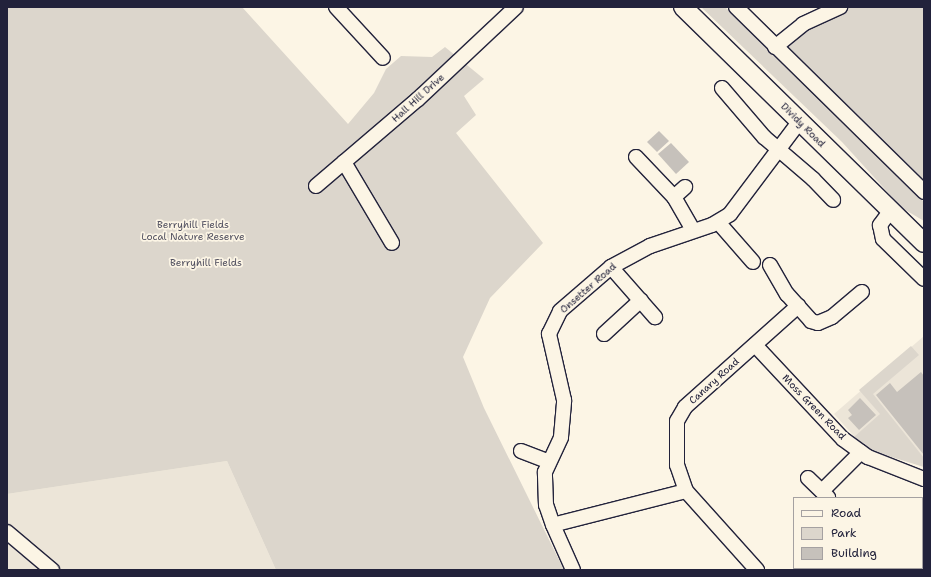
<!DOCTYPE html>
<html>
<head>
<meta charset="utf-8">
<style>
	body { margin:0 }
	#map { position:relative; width:931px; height:577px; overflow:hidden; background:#fcf5e5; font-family:"Shantell Sans",sans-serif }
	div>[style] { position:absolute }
	.built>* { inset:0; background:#ece5d8 }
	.green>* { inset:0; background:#dcd6cc }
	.building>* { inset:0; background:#c6c1bb }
	.roads { filter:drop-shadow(1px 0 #22223b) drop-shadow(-1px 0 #22223b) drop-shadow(0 1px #22223b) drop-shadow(0 -1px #22223b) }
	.minor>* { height:14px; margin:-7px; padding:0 7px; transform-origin:7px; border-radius:7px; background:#fcf5e5 }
	.major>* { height:18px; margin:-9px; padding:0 9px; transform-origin:9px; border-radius:9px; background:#fcf5e5 }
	span { translate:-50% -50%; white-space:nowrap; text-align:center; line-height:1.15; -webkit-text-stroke:3.5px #fcf5e5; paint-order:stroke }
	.street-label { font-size:10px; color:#22223b }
	.park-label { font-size:10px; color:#504f5f }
	.frame { position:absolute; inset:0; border:8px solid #22223b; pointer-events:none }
	.legend { position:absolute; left:793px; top:497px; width:130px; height:72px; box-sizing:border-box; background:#fcf5e5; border:1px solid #a5a1a1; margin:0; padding:5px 7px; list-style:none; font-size:12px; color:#22223b }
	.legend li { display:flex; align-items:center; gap:8px; height:20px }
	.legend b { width:20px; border:1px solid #a5a1a1 }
</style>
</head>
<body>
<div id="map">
	<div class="built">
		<div style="clip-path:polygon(924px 336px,924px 467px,862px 445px,834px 414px)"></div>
		<div style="clip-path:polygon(227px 461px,276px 570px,7px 570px,7px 494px)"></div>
	</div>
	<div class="green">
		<div style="clip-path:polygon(7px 7px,242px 7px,348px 124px,374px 93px,386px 69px,401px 56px,432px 57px,445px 47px,484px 79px,464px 96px,476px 115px,456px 133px,543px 243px,490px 298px,463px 357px,484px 408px,564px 570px,276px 570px,227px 461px,7px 494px)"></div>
		<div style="clip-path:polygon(701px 7px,725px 7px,776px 56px,924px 202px,924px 221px,902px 208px,842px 142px)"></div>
		<div style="clip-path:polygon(839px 7px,924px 7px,924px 193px,775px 47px)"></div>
		<div style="clip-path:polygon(911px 346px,919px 355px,873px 394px,924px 458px,924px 467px,872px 451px,854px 437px,880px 414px,859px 390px)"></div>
	</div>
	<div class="building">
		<div style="clip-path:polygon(659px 131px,669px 141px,657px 152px,647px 142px)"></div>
		<div style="clip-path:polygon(671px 143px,689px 162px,676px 174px,658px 154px)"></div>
		<div style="clip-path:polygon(921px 372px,924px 376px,924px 455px,876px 395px,890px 383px,897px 392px)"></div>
		<div style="clip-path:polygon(860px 398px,876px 415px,859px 430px,848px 418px,852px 415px,848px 410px)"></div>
	</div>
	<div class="roads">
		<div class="minor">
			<div style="left:336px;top:7px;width:69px;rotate:47.3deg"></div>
			<div style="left:736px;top:7px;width:264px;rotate:44.5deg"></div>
			<div style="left:775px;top:47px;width:36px;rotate:-39deg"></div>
			<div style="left:803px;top:24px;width:41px;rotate:-24.7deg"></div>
			<div style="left:722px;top:88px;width:65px;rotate:49.4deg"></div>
			<div style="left:764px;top:137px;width:65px;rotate:40.6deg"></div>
			<div style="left:813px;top:179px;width:29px;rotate:46deg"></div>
			<div style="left:636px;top:157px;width:55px;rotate:46.5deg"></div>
			<div style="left:674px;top:197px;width:38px;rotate:60deg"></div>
			<div style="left:344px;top:162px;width:94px;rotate:59.3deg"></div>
			<div style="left:316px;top:186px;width:134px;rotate:-40.5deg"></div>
			<div style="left:418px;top:99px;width:134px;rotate:-43.2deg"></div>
			<div style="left:674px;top:197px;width:15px;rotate:-42deg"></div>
			<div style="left:891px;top:210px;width:19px;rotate:126deg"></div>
			<div style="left:880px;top:225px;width:14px;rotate:78deg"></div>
			<div style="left:883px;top:239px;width:57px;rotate:44.3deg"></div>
			<div style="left:718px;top:222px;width:53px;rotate:48.8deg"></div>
			<div style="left:770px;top:265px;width:34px;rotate:60deg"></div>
			<div style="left:787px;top:294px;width:36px;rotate:48deg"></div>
			<div style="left:811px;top:321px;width:7px;rotate:16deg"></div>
			<div style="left:818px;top:323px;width:15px;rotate:-23deg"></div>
			<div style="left:832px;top:317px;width:39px;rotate:-40deg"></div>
			<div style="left:611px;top:267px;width:67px;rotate:48.7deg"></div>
			<div style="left:604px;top:334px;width:50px;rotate:-42.6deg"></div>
			<div style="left:755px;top:345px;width:129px;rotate:46.9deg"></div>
			<div style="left:843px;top:439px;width:31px;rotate:36deg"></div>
			<div style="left:868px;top:457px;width:60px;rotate:21.4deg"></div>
			<div style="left:521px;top:451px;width:30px;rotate:21deg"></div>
			<div style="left:808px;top:478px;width:28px;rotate:44deg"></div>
			<div style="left:686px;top:491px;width:137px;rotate:165.7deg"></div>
			<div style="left:553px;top:525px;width:21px;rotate:-109deg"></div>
			<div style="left:546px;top:505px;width:33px;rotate:-92deg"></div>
			<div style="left:545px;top:472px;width:38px;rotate:-65deg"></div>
			<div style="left:561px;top:437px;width:37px;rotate:-85deg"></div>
			<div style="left:564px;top:400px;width:68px;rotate:-102.8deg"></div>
			<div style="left:549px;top:334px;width:25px;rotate:-64deg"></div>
			<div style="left:560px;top:311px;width:67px;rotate:-40.8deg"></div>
			<div style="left:611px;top:267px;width:44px;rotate:-28.3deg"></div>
			<div style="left:650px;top:246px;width:65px;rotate:-18.7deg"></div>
			<div style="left:712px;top:225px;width:21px;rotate:-31deg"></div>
			<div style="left:730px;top:214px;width:115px;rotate:-53.1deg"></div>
			<div style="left:822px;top:491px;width:55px;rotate:-45deg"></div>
			<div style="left:553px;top:525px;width:49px;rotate:66deg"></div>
			<div style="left:7px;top:532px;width:59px;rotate:40.2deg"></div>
			<div style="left:922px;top:560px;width:3px;rotate:-45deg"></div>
			<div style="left:757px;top:570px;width:106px;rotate:-131.9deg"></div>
			<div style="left:686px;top:491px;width:28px;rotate:-109deg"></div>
			<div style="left:677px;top:465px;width:44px;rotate:-90deg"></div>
			<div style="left:677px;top:421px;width:16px;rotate:-60deg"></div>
			<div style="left:685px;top:407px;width:152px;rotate:-41.8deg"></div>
			<div style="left:911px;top:570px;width:4px;rotate:-34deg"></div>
		</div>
		<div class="major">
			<div style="left:683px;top:7px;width:337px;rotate:44.4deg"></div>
		</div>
	</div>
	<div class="street-label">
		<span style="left:418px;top:98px;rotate:-42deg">Hall Hill Drive</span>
		<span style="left:803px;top:125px;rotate:45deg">Dividy Road</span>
		<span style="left:588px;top:288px;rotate:-41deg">Onsetter Road</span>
		<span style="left:714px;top:381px;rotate:-42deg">Canary Road</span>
		<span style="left:814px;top:407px;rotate:46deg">Moss Green Road</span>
	</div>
	<div class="park-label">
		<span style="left:193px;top:230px">Berryhill Fields<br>Local Nature Reserve</span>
		<span style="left:206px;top:263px">Berryhill Fields</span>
	</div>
	<div class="frame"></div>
	<ul class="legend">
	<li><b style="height:5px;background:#fcf5e5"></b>Road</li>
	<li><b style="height:11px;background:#dcd6cc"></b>Park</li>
	<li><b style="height:11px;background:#c6c1bb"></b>Building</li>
	</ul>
</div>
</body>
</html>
